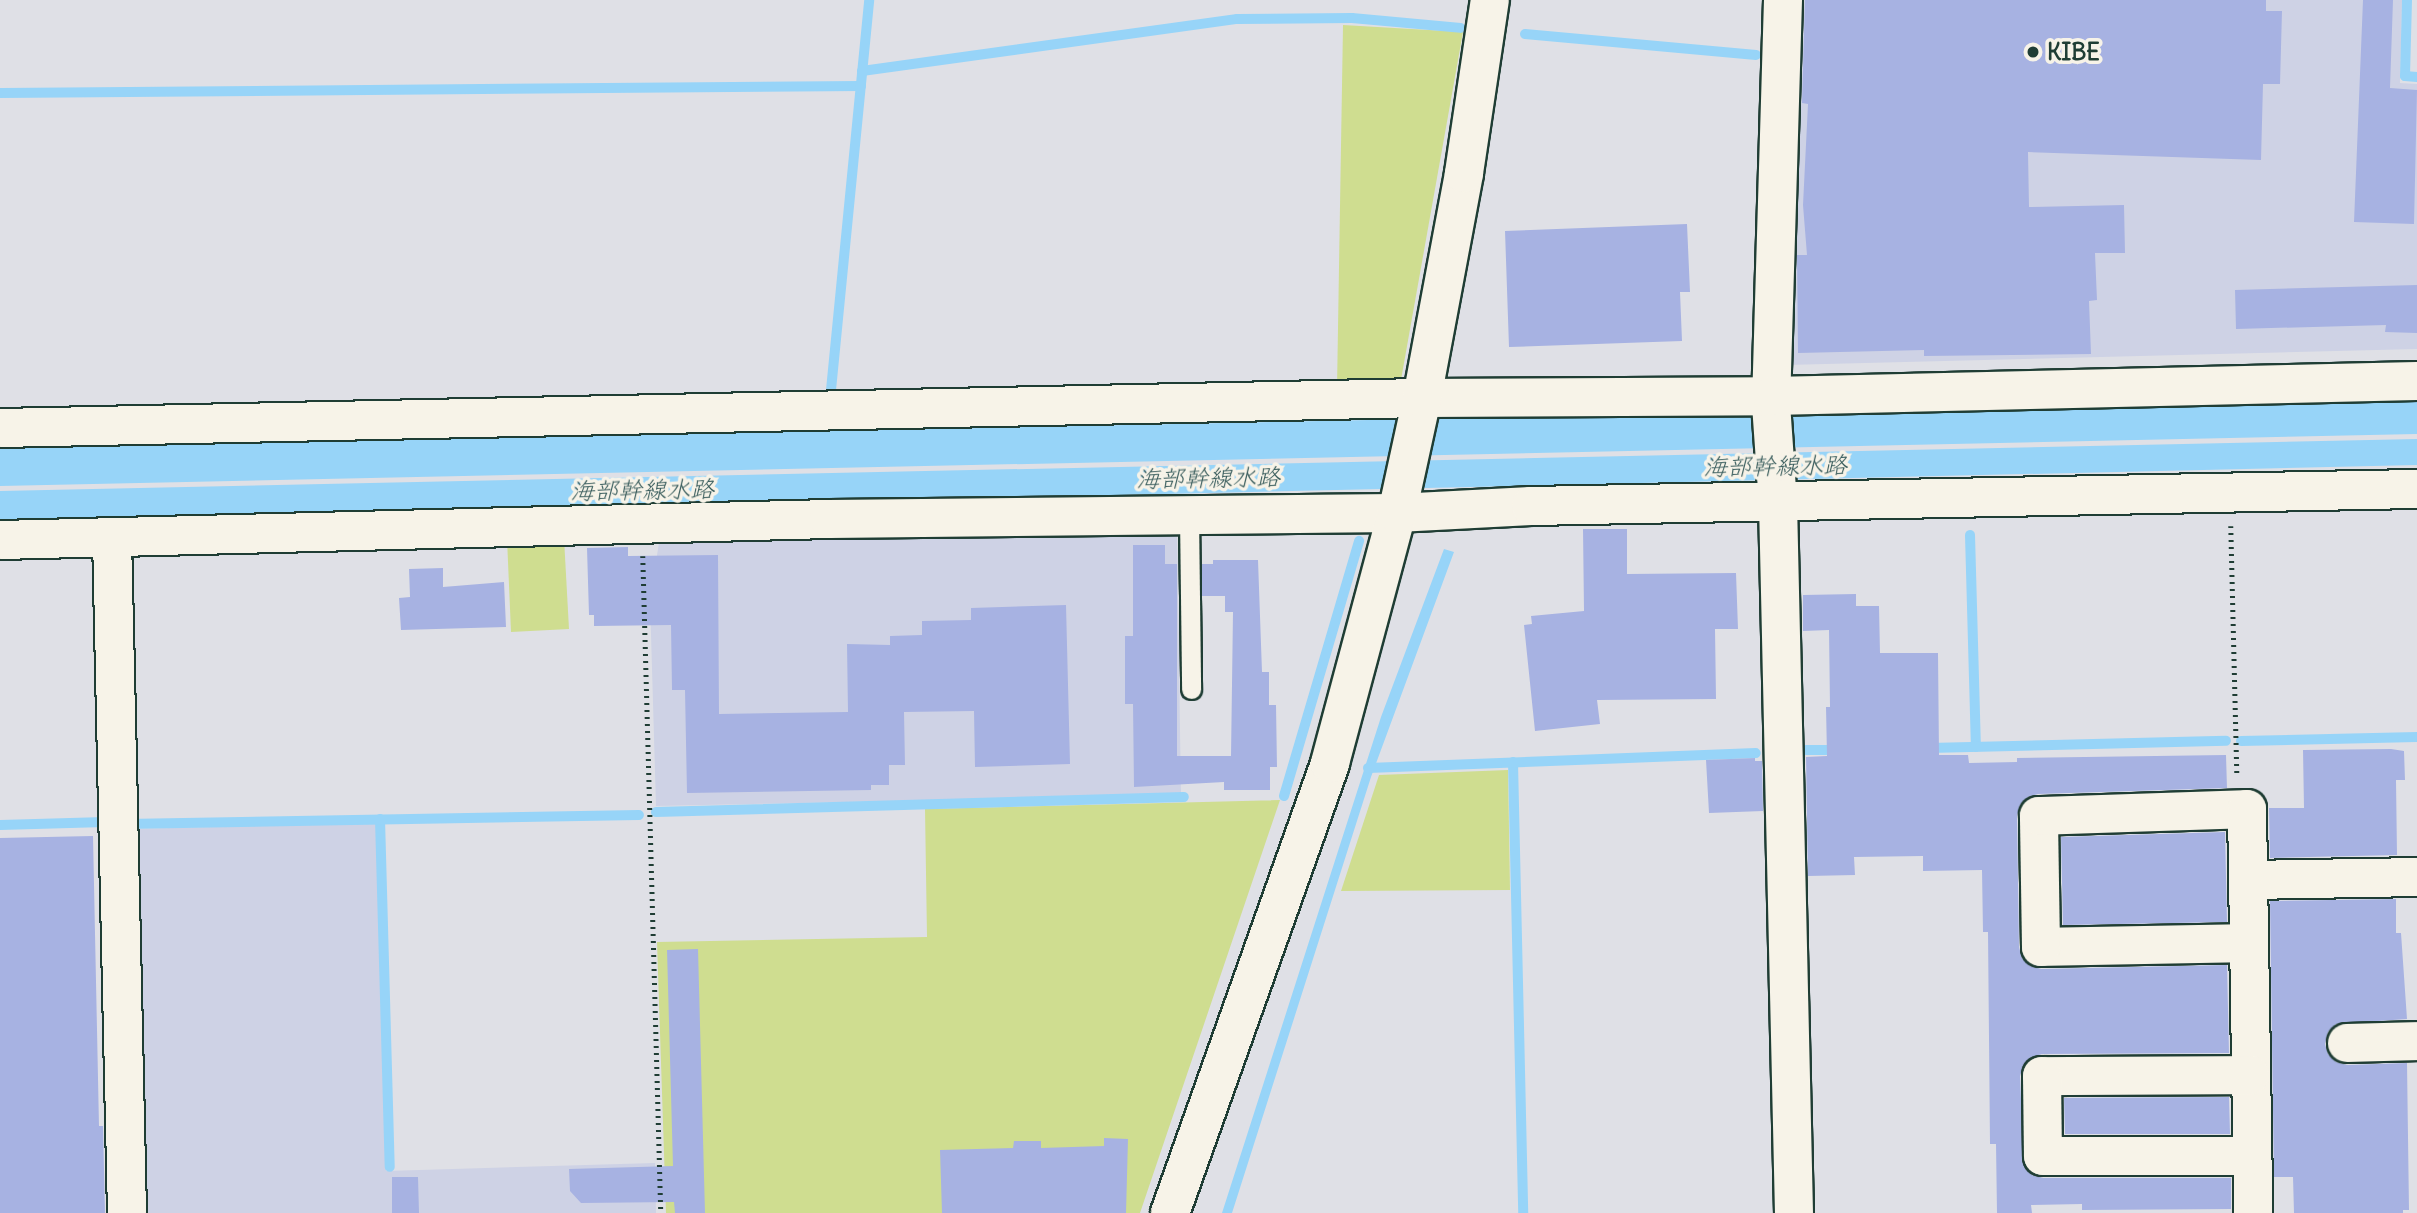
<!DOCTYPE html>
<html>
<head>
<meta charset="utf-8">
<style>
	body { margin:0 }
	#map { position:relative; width:2417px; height:1213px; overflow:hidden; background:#dfe0e6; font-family:Delius,"Klee One",sans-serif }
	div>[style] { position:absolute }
	.built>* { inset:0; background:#ced2e5 }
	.green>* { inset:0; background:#cfdd90 }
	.water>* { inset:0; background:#97d4f8 }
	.stream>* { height:10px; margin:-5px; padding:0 5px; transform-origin:5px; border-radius:5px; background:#97d4f8 }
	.building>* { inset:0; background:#a7b2e2 }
	.path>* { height:4.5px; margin-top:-2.25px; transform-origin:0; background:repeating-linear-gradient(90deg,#1f3d34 0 2px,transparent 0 7px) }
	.roads { filter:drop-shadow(2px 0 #1f3d34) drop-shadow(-2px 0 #1f3d34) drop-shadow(0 2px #1f3d34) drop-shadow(0 -2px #1f3d34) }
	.lane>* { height:19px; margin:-9.5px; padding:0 9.5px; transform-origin:9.5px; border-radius:9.5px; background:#f7f3e8 }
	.street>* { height:38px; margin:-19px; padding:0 19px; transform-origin:19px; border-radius:19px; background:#f7f3e8 }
	.secondary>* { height:38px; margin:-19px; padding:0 19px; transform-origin:19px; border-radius:19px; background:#f7f3e8 }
	.dots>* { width:19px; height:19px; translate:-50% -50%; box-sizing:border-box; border:4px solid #f7f3e8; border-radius:50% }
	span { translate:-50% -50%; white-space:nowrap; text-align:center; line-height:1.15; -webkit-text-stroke:7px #f7f3e8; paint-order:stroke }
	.poi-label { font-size:23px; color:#1f3d34; font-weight:700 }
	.left { translate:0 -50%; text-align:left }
	.water-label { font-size:24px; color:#375b5b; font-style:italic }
</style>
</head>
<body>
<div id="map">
	<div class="built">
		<div style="clip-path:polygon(1795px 0,2402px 0,2400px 83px,2417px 84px,2417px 349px,1786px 365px)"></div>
		<div style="clip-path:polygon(1177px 530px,1181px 795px,656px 806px,650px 600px,660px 536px)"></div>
		<div style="clip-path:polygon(378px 823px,386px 1171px,655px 1163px,656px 1213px,133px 1213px,127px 829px)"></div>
	</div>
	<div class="green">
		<div style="clip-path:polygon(1343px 25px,1463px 32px,1399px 391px,1337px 388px)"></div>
		<div style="clip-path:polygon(564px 538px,569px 629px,511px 632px,507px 539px)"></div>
		<div style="clip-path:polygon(1508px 770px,1510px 890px,1341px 891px,1379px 775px)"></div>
		<div style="clip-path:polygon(1280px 800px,1140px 1213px,666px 1213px,657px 942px,927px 937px,925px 809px)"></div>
	</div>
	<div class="water">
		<div style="clip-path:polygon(2417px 396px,2417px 434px,0 486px,0 448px,1765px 412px)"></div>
		<div style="clip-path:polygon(2417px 439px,2417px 465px,0 521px,0 491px)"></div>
		<div style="clip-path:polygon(1444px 549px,1454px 552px,1371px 777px,1232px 1213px,1222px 1213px,1381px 717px)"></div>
	</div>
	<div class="stream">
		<div style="left:2407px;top:0;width:76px;rotate:91.5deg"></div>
		<div style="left:2405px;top:76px;width:12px;rotate:5deg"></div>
		<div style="left:1525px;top:34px;width:232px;rotate:5.2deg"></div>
		<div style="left:862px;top:71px;width:379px;rotate:-7.9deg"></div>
		<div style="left:1237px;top:19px;width:115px;rotate:-0.5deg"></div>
		<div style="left:1352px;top:18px;width:109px;rotate:5.2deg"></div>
		<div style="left:0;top:93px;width:861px;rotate:-0.47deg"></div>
		<div style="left:831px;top:390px;width:392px;rotate:-84.4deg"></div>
		<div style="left:1970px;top:535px;width:212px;rotate:88.4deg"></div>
		<div style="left:2241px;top:741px;width:176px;rotate:-1.3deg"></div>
		<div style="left:1929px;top:748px;width:297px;rotate:-1.4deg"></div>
		<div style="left:1806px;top:750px;width:34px"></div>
		<div style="left:1513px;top:762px;width:451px;rotate:88.7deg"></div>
		<div style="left:1368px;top:768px;width:388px;rotate:-2.2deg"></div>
		<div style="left:1284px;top:796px;width:266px;rotate:-73.6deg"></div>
		<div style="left:656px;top:812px;width:528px;rotate:-1.63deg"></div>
		<div style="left:380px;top:819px;width:348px;rotate:88.4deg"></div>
		<div style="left:125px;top:824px;width:514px;rotate:-1deg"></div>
		<div style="left:0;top:825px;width:105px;rotate:-1.6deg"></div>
	</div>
	<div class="building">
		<div style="clip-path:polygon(1805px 0,2266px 0,2266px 11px,2282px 11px,2280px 84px,2263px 84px,2261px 160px,2028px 152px,2029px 207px,2124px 205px,2125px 253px,2095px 253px,2097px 300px,2089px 301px,2091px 354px,1924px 356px,1924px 350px,1798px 353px,1797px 255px,1807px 255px,1803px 205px,1808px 104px,1802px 103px)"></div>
		<div style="clip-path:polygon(2363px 0,2393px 0,2390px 88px,2417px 90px,2414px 224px,2354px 222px)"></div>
		<div style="clip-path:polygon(1687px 224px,1690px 292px,1680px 292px,1682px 341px,1509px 347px,1505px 231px)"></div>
		<div style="clip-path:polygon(2417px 285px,2417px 333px,2385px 332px,2386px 325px,2236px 329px,2235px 290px)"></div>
		<div style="clip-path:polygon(1583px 529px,1627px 529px,1627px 574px,1736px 573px,1738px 629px,1715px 629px,1716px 699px,1597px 700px,1600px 724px,1535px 731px,1524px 625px,1532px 624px,1531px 616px,1584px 611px)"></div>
		<div style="clip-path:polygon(1133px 545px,1165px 545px,1165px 564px,1177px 564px,1177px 756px,1231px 756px,1233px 612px,1225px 612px,1225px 596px,1202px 596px,1202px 564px,1213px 564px,1213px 560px,1258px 560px,1262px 672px,1269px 672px,1269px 705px,1276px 705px,1277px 767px,1270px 767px,1270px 790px,1224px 790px,1224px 782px,1134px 787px,1133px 704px,1125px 704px,1125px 636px,1133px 636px)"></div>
		<div style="clip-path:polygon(628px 547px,628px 556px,718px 555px,719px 714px,848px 712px,847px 644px,890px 645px,890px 636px,922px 635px,922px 621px,971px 620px,971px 608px,1066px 605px,1070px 764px,975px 767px,974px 711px,904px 712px,905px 765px,889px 765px,889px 785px,871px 785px,871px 790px,687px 793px,685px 690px,672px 690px,671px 625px,594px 626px,594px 615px,589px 615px,587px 548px)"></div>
		<div style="clip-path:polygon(443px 568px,443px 587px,504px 582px,506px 627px,401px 630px,399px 598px,410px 597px,409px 569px)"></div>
		<div style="clip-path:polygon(1856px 594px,1856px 606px,1879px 606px,1880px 653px,1938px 653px,1939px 755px,1968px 755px,1969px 763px,2017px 762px,2017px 758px,2226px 755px,2227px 788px,2038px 794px,2028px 797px,2020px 805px,2017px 816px,2019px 947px,2022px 958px,2030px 966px,2041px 969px,2227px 965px,2229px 1053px,2042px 1054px,2030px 1058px,2023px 1066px,2020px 1076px,2024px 1166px,2032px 1175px,2043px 1178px,2231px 1178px,2231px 1209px,2082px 1210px,2082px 1204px,2031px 1205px,2032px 1213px,1997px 1213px,1996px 1144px,1990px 1144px,1988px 932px,1983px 932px,1982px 870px,1923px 871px,1923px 856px,1854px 857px,1855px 875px,1808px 876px,1806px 757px,1827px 756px,1826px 707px,1830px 707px,1829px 630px,1803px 631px,1803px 595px)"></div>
		<div style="clip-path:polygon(2391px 749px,2404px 751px,2405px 780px,2396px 780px,2397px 855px,2270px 858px,2269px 808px,2304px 808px,2303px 750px)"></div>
		<div style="clip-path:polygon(1755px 758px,1755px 761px,1762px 761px,1763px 811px,1709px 813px,1706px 760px)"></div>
		<div style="clip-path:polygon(2225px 832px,2227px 922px,2063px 925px,2061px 837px)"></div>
		<div style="clip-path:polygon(93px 836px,99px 1126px,103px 1126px,105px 1213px,0 1213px,0 838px)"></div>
		<div style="clip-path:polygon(2396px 899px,2396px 933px,2401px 933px,2407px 1019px,2336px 1024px,2328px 1032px,2325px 1044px,2328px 1054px,2336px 1062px,2347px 1065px,2407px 1063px,2409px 1210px,2403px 1210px,2403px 1213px,2294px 1213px,2293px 1177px,2274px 1177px,2270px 901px)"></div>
		<div style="clip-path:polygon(698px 949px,705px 1213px,675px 1213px,674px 1202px,581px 1203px,570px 1191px,569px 1169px,673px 1166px,667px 950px)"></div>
		<div style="clip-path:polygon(2229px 1097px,2230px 1134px,2065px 1134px,2064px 1098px)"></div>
		<div style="clip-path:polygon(1104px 1138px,1128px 1139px,1126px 1213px,942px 1213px,940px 1150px,1013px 1148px,1014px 1141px,1041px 1141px,1041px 1148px,1104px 1146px)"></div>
		<div style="clip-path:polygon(392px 1177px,418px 1177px,419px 1213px,392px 1213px)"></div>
	</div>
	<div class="path">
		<div style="left:2231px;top:526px;width:251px;rotate:88.6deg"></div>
		<div style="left:643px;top:556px;width:657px;rotate:88.43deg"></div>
	</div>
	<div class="roads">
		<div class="lane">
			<div style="left:1189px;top:515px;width:174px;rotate:89.3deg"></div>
		</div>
		<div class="street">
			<div style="left:1783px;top:0;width:404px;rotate:91.7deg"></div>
			<div style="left:1771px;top:404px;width:99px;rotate:86deg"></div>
			<div style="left:1778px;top:503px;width:710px;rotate:88.71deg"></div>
			<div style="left:0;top:428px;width:1422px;rotate:-1.21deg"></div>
			<div style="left:1422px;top:398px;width:350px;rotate:-0.3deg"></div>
			<div style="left:1772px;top:396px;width:645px;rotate:-1.33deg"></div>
			<div style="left:112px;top:537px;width:676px;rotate:88.73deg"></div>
			<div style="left:0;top:540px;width:829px;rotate:-1.45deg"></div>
			<div style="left:829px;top:519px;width:568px;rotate:-0.61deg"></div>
			<div style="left:1397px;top:513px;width:134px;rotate:-3deg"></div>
			<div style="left:1531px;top:506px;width:886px;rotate:-1.1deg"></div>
			<div style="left:2248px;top:880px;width:169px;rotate:-1deg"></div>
			<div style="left:2248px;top:943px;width:207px;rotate:178.9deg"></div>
			<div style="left:2041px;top:947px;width:131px;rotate:-90.9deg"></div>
			<div style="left:2039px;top:816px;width:208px;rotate:-1.9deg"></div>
			<div style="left:2247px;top:809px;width:404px;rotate:89.1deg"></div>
			<div style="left:2347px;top:1043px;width:70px;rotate:-1.6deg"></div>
			<div style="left:2250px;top:1075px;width:208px;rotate:179.7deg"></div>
			<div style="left:2042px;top:1076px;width:80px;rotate:89.3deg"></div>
			<div style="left:2043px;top:1156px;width:209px"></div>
		</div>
		<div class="secondary">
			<div style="left:1170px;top:1213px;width:478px;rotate:-70.4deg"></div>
			<div style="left:1330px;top:763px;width:259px;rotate:-75deg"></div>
			<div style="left:1397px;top:513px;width:118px;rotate:-77.7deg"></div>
			<div style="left:1422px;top:398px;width:229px;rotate:-79.4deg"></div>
			<div style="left:1464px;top:173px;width:175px;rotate:-81.5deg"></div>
		</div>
	</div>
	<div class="dots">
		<div style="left:2033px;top:52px;background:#1f3d34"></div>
	</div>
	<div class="poi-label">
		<span class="left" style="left:2047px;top:52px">KIBE</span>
	</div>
	<div class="water-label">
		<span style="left:1775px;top:466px;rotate:-1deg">海部幹線水路</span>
		<span style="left:1208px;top:478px;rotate:-1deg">海部幹線水路</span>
		<span style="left:642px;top:490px;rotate:-1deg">海部幹線水路</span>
	</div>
</div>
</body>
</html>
